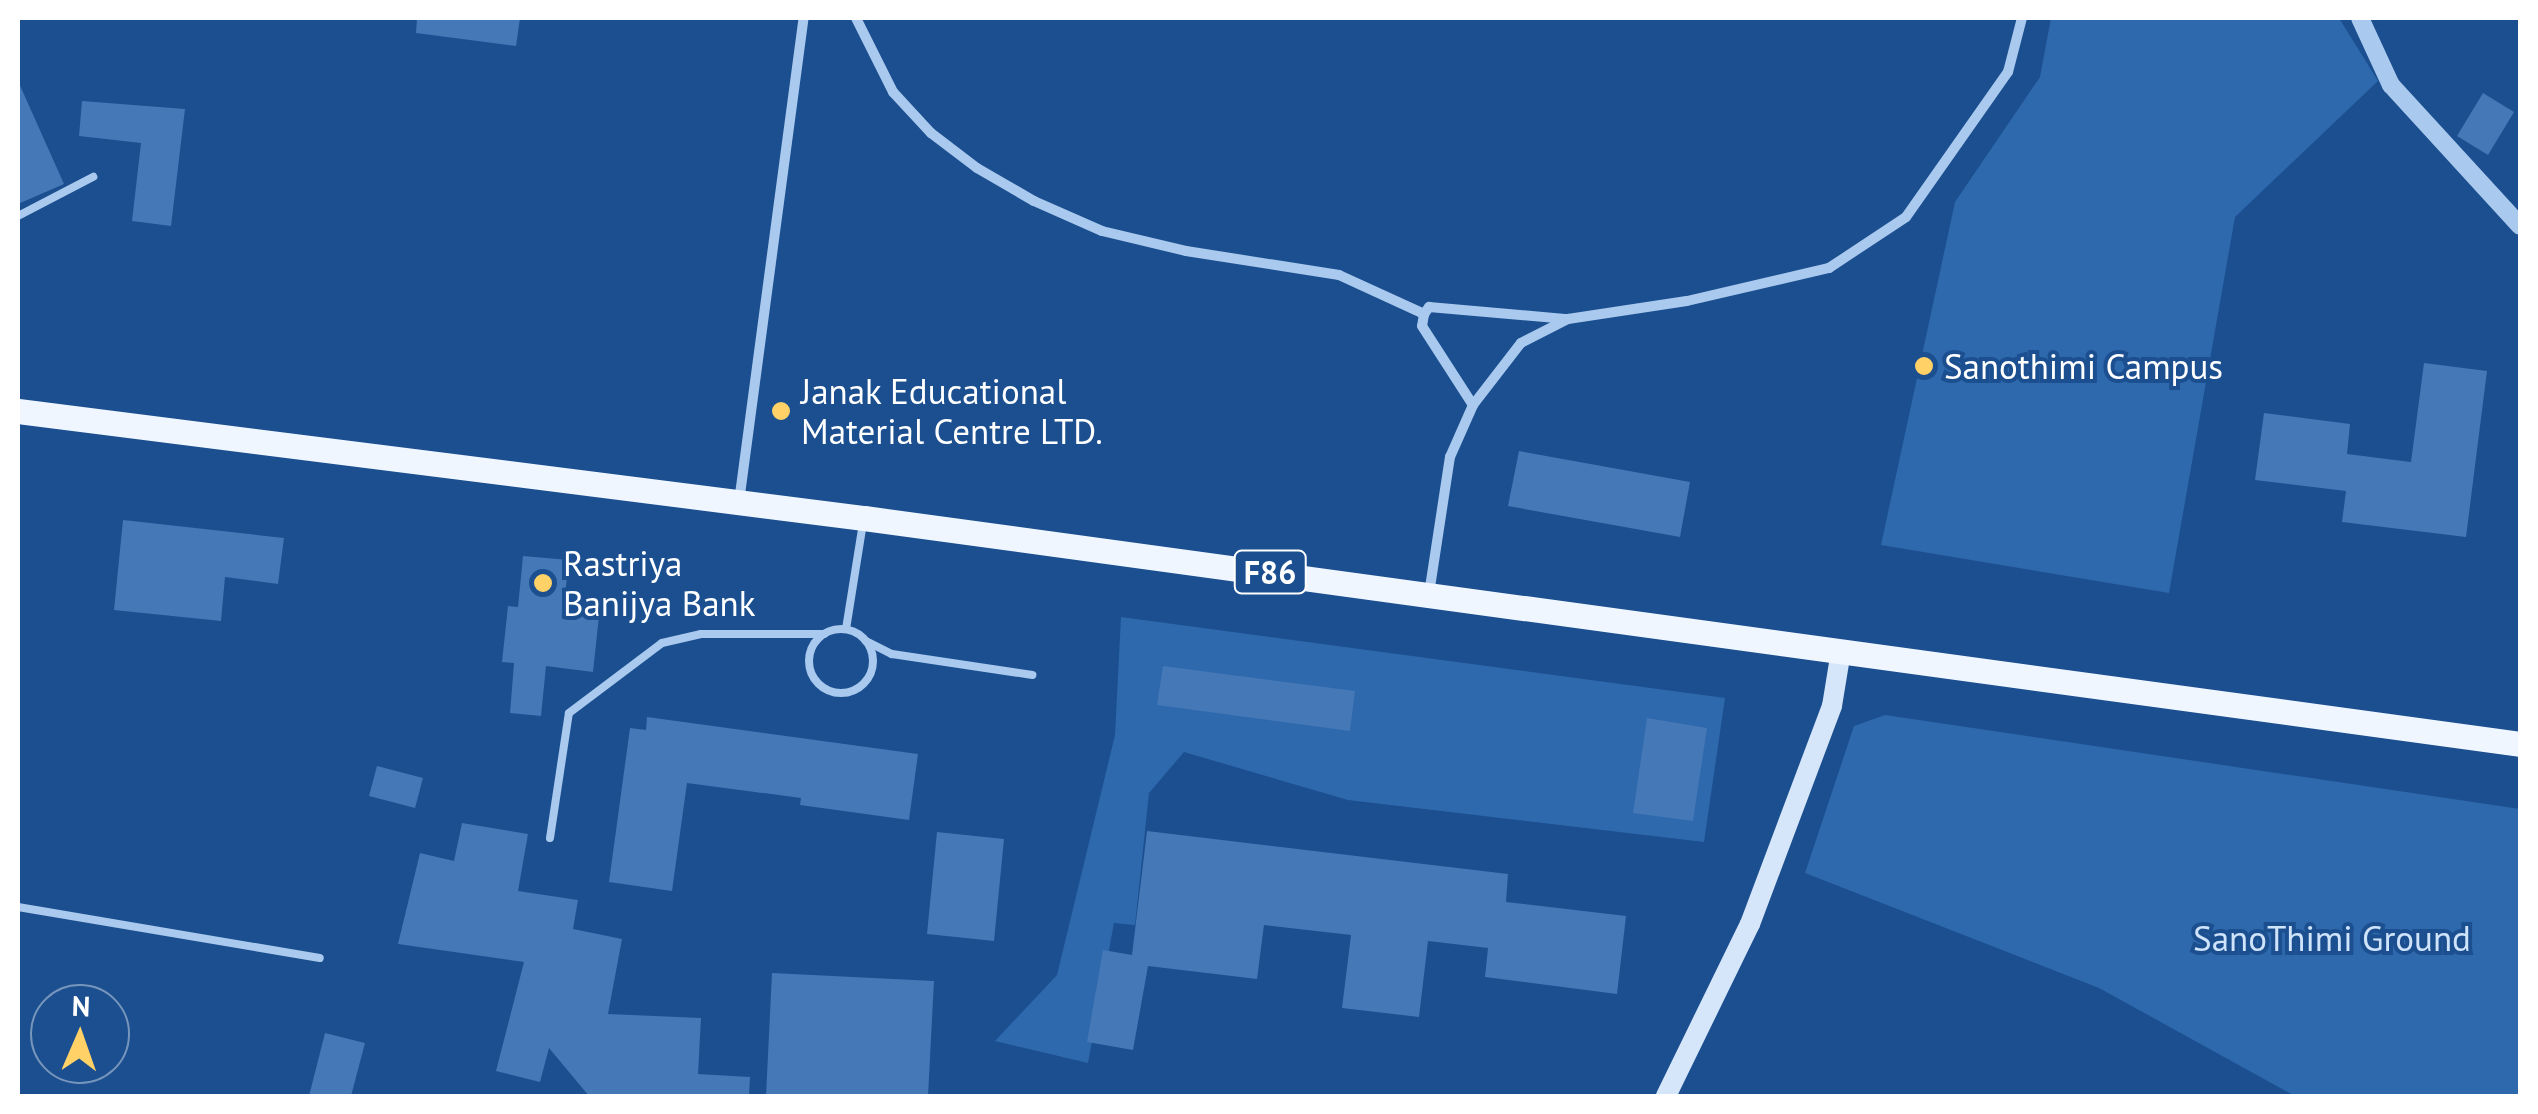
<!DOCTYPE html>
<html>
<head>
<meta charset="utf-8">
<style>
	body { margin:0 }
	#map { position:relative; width:2538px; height:1114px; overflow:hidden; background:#1b4f8f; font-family:"PT Sans",sans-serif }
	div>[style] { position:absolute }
	.green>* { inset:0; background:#2e69ad }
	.building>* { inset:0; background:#4478b7 }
	.service>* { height:8px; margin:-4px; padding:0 4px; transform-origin:4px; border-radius:4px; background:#a9c9ee }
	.service>.ring { margin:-4px; padding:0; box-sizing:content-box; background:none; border:8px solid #a9c9ee; border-radius:50% }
	.minor>* { height:10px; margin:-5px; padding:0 5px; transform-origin:5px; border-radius:5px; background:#a9c9ee }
	.tertiary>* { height:18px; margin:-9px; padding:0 9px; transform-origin:9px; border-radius:9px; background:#a9c9ee }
	.secondary>* { height:20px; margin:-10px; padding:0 10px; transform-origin:10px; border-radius:10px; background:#d6e6fa }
	.primary>* { height:25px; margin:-12.5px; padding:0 12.5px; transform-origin:12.5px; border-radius:12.5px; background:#f0f6ff }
	.dots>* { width:28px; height:28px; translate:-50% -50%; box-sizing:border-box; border:5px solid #1b4f8f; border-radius:50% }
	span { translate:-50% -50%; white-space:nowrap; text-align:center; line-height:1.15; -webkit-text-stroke:8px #1b4f8f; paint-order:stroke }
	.shield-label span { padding:2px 8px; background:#1b4f8f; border:2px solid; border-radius:8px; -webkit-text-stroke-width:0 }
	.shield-label { font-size:32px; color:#fff; font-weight:700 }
	.poi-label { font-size:35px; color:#fff }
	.left { translate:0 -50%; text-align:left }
	.park-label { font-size:35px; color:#cfe3fa }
	.frame { position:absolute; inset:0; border:20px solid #fff; pointer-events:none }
	.north { position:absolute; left:30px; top:984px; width:100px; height:100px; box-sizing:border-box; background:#1b4f8f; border:2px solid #7695bc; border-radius:50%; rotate:2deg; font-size:28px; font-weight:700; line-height:40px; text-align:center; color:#fff }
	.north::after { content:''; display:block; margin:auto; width:35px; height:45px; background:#ffd166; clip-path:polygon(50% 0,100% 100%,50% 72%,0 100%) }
</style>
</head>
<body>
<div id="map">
	<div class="green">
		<div style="clip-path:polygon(2051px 18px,2339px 18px,2378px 81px,2235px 217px,2169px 593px,1881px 545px,1955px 202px,2040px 77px)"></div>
		<div style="clip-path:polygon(1121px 617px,1725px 698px,1704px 842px,1348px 800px,1184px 752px,1149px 793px,1135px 925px,1114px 923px,1088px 1063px,995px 1041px,1057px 975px,1115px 735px)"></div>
		<div style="clip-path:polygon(1885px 715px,2520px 809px,2520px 1096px,2295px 1096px,2099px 988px,1805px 873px,1854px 726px)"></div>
	</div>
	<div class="building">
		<div style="clip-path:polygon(417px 18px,520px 18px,516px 46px,416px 33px)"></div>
		<div style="clip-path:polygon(18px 81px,64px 184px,18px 204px)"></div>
		<div style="clip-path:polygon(2483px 93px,2514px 112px,2488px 155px,2457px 136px)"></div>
		<div style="clip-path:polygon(82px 101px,185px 109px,171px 226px,132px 221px,141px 143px,79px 136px)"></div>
		<div style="clip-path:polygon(2424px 363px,2487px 371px,2466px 537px,2342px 522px,2346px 491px,2255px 480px,2264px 413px,2350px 424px,2347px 454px,2411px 462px)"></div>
		<div style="clip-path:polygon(1519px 451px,1690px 482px,1680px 537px,1508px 506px)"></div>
		<div style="clip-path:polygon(123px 520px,284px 538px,278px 584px,225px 577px,221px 621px,114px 610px)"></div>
		<div style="clip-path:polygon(523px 556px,569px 560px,563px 612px,599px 616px,593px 672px,546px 666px,541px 716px,510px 713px,514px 663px,502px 662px,508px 606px,518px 607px)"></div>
		<div style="clip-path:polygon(1163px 666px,1355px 691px,1350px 731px,1157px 705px)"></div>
		<div style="clip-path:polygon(647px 717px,918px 754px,909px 820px,800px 805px,801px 798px,687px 783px,672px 891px,609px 882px,630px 728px,646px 730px)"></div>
		<div style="clip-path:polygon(1647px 718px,1707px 728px,1693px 821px,1633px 813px)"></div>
		<div style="clip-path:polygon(377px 766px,423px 778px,415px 808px,369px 796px)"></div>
		<div style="clip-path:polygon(462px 823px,528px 834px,518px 891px,578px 900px,573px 929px,622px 939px,608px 1014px,701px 1018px,698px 1074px,750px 1077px,749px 1096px,589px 1096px,549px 1048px,540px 1082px,496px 1071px,524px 962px,398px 944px,420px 853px,454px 861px)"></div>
		<div style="clip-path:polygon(1147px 831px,1508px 874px,1506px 902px,1626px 916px,1617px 994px,1485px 977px,1488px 948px,1428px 941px,1419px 1017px,1342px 1008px,1351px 935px,1264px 925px,1257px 979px,1148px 966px,1133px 1050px,1087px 1042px,1103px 950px,1132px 955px)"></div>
		<div style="clip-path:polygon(937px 832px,1004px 839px,994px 941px,927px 934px)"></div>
		<div style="clip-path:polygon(772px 973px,934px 981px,928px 1096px,766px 1096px)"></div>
		<div style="clip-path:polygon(325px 1033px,365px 1043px,351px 1096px,309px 1096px)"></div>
	</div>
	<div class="service">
		<div style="left:18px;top:216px;width:85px;rotate:-27.5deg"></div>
		<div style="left:846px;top:629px;width:107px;rotate:-80.9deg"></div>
		<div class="ring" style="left:809px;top:629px;width:56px;height:56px"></div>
		<div style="left:866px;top:641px;width:29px;rotate:27deg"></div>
		<div style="left:892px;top:654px;width:142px;rotate:8.5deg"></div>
		<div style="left:550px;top:838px;width:126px;rotate:-81.4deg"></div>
		<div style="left:569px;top:713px;width:116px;rotate:-37deg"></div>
		<div style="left:662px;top:643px;width:40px;rotate:-13deg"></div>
		<div style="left:701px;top:634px;width:123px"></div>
		<div style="left:18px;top:907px;width:306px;rotate:9.6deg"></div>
	</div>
	<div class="minor">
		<div style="left:856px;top:18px;width:83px;rotate:63.4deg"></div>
		<div style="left:893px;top:92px;width:56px;rotate:47.2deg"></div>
		<div style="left:931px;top:133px;width:58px;rotate:37.3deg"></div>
		<div style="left:977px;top:168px;width:66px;rotate:30.1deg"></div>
		<div style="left:1034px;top:201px;width:74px;rotate:23.8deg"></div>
		<div style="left:1102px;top:231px;width:86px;rotate:13.4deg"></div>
		<div style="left:1186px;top:251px;width:155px;rotate:8.9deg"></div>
		<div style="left:1339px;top:275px;width:94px;rotate:24.6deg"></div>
		<div style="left:1424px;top:314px;width:9px;rotate:-54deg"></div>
		<div style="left:1429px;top:307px;width:139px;rotate:5deg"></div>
		<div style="left:1424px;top:314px;width:12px;rotate:99deg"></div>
		<div style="left:1422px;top:326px;width:94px;rotate:57.2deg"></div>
		<div style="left:739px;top:502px;width:488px;rotate:-82.4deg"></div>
		<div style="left:1429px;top:594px;width:139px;rotate:-81.3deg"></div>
		<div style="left:1450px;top:457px;width:57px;rotate:-66.1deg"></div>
		<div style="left:1473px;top:405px;width:78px;rotate:-52.3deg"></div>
		<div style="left:1521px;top:343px;width:53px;rotate:-27.1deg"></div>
		<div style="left:1568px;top:319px;width:120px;rotate:-8.6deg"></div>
		<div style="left:1687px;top:301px;width:146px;rotate:-13.1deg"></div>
		<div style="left:1829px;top:268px;width:92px;rotate:-33.5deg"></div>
		<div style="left:1906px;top:217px;width:177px;rotate:-54.9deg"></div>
		<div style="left:2008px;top:72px;width:56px;rotate:-75.5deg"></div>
	</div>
	<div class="tertiary">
		<div style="left:2360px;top:18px;width:74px;rotate:65.2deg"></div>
		<div style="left:2391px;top:85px;width:191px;rotate:47.5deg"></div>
	</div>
	<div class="secondary">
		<div style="left:1666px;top:1096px;width:191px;rotate:-64deg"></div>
		<div style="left:1750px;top:924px;width:233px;rotate:-69.4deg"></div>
		<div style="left:1832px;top:706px;width:56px;rotate:-80.7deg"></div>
	</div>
	<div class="primary">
		<div style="left:18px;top:411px;width:853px;rotate:7.21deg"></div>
		<div style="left:864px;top:518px;width:1671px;rotate:7.77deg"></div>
	</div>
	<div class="dots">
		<div style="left:1924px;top:366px;background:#ffd166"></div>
		<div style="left:781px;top:411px;background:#ffd166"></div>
		<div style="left:543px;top:583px;background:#ffd166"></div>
	</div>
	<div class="shield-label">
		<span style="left:1270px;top:572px">F86</span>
	</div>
	<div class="poi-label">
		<span class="left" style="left:1944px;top:366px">Sanothimi Campus</span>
		<span class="left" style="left:801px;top:411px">Janak Educational<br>Material Centre LTD.</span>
		<span class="left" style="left:563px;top:583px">Rastriya<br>Banijya Bank</span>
	</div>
	<div class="park-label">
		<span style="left:2332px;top:938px">SanoThimi Ground</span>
	</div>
	<div class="frame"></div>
	<div class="north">N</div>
</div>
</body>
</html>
